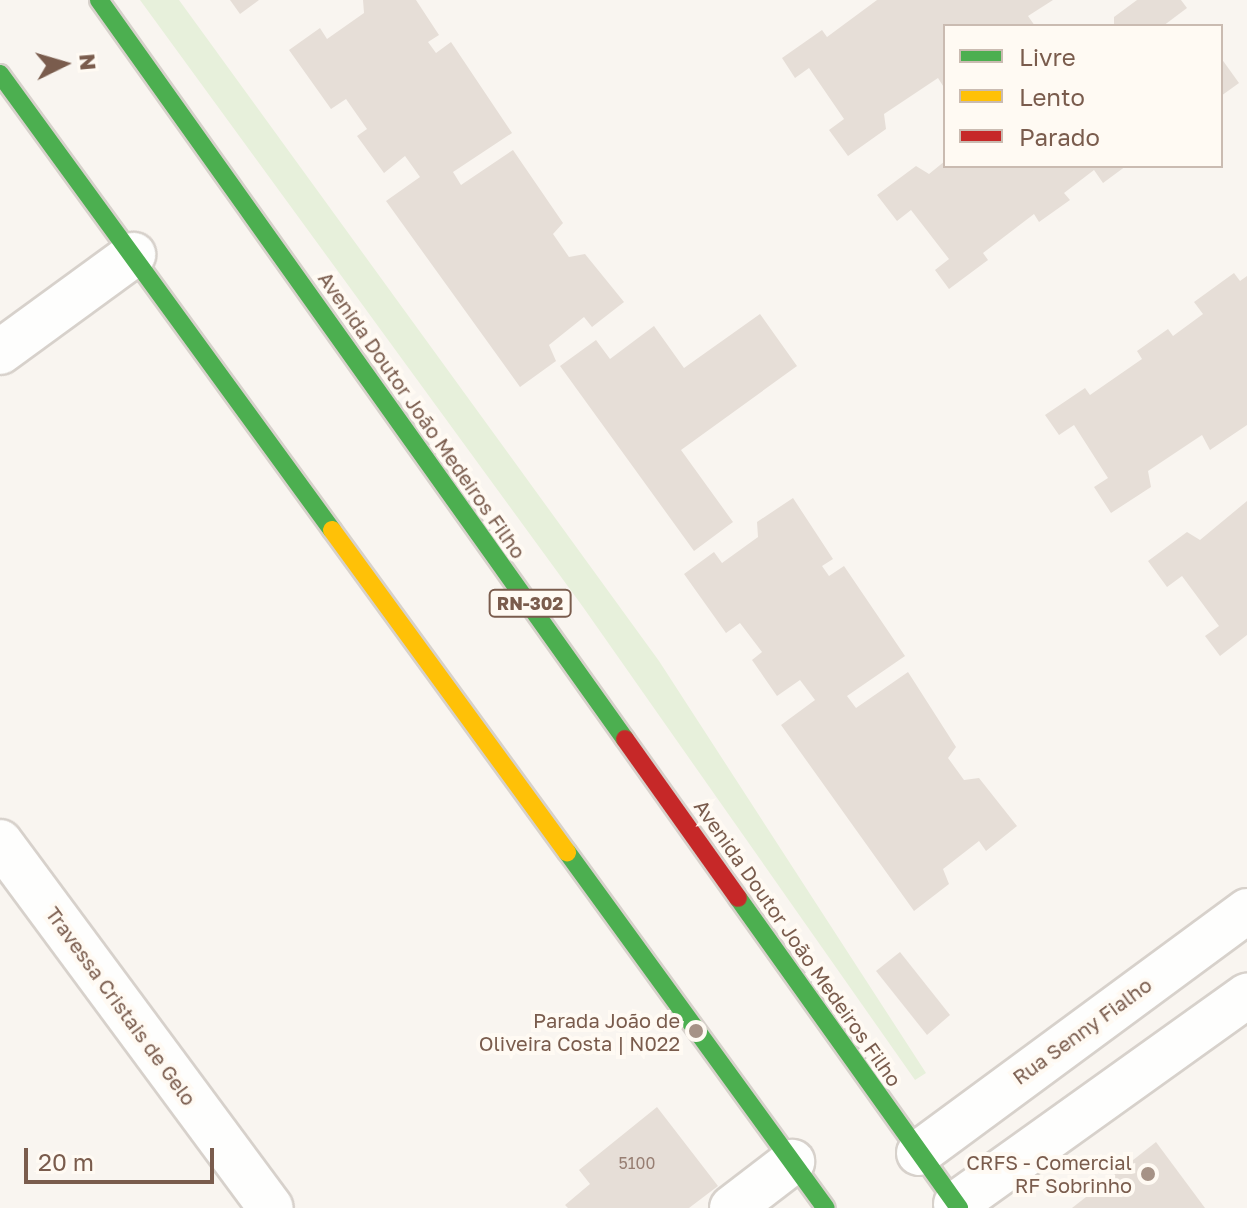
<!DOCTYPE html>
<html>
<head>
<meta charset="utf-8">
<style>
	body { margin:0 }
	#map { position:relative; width:1247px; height:1208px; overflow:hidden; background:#f9f5f0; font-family:"Golos Text",sans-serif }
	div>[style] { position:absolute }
	.green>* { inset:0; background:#e7f0db }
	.building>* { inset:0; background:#e6ded7 }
	.roads { filter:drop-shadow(2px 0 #d7d1cb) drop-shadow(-2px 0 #d7d1cb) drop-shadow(0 2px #d7d1cb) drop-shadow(0 -2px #d7d1cb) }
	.street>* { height:44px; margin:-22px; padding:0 22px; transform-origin:22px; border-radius:22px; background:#fefefd }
	.fast>* { height:18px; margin:-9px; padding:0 9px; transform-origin:9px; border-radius:9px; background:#4caf50 }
	.slow>* { height:18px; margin:-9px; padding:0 9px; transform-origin:9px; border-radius:9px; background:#ffc107 }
	.jam>* { height:18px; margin:-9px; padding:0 9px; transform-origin:9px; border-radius:9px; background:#c62828 }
	.dots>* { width:22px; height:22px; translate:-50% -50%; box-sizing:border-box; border:4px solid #fffaf3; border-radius:50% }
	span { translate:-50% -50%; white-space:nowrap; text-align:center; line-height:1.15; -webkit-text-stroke:8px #fffaf3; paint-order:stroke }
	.number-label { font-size:16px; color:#977e72 }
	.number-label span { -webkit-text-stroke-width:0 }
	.shield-label span { padding:2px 6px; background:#fffaf3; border:2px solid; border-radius:6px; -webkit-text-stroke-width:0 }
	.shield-label { font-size:18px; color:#7a5c4d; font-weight:700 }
	.street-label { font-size:20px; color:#7a5c4d }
	.poi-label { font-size:20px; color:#7a5c4d }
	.right { translate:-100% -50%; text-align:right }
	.legend { position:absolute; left:943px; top:24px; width:280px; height:144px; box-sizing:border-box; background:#fffaf3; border:2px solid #cabbb1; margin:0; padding:10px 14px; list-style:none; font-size:24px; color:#7a5c4d }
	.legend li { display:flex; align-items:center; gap:16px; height:40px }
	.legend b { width:40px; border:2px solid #cabbb1 }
	.north { position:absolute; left:24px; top:24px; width:80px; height:80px; -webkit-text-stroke:6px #fffaf3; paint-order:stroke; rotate:85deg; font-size:22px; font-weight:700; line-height:32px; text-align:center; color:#7a5c4d }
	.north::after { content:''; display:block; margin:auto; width:28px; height:36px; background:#7a5c4d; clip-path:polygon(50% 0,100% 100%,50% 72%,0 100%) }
	.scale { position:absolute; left:24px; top:1148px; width:190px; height:36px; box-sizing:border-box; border:4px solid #7a5c4d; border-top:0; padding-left:10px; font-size:24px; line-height:28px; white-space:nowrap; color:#7a5c4d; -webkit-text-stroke:6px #fffaf3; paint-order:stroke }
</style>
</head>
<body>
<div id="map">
	<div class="green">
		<div style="clip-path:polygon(140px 0,179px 0,659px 661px,926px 1073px,915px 1080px,583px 607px)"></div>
	</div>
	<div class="building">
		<div style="clip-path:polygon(230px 0,259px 0,240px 14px)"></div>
		<div style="clip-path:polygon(363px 0,416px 0,439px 35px,428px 42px,436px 53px,451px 42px,512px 133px,453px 172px,461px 185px,513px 150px,563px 223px,553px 234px,569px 257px,585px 254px,624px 302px,592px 327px,584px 317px,549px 345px,556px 361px,520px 387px,386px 201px,420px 177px,405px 156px,384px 173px,357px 136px,367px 129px,346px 99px,331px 109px,289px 50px,320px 28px,327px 39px,364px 13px)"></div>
		<div style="clip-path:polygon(877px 0,1053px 0,1028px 16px,1035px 26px,945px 26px,945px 89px,938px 78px,884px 114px,886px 129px,848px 156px,829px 130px,844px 119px,809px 68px,795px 78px,782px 58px,822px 30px,827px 37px)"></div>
		<div style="clip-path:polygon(1137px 0,1181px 0,1187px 8px,1163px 26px,1114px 26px,1114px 17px)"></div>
		<div style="clip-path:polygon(1221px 58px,1239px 83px,1221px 96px)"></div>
		<div style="clip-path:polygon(945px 161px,945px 166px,1126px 166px,1103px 183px,1094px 170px,1064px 193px,1070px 200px,1039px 222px,1034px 214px,983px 253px,988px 260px,949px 289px,935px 270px,949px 259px,911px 210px,897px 221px,877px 195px,916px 166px,929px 174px)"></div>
		<div style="clip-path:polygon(1234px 273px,1240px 281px,1247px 276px,1247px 425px,1210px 450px,1202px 435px,1148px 471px,1151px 487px,1111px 513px,1094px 487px,1108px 478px,1074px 425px,1059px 435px,1045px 415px,1085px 388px,1090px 395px,1142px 359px,1137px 351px,1168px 329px,1173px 336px,1203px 314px,1194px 302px)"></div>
		<div style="clip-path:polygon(760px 314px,797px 366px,681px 450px,733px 522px,694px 551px,560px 366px,596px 340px,610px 359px,654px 326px,684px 368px)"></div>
		<div style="clip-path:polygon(793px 498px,833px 559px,822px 566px,829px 576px,844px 566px,905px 656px,847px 696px,856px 708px,908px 672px,956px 747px,948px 758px,964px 780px,979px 778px,1017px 826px,986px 851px,979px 841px,943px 869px,949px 884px,914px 911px,781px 725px,815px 700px,800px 680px,777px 696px,752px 660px,762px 652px,740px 623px,726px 633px,684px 574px,714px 552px,722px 563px,758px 537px,757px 522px)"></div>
		<div style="clip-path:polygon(1247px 501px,1247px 635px,1220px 656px,1205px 636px,1219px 626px,1182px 576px,1167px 587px,1148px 561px,1187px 532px,1200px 540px)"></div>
		<div style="clip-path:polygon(900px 952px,950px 1015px,927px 1035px,876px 971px)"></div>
		<div style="clip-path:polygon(657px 1107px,718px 1186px,689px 1208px,568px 1208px,565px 1205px,590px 1184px,579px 1170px)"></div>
		<div style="clip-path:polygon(1156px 1142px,1205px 1208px,1072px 1208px)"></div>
	</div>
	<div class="roads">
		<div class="street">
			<div style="left:0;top:352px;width:165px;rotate:-36.1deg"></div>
			<div style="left:0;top:842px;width:455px;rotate:53.5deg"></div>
			<div style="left:919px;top:1153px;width:408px;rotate:-36.4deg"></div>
			<div style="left:956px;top:1204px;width:358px;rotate:-35.6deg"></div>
			<div style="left:732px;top:1208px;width:76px;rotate:-37.5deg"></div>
		</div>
		<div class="fast">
			<div style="left:99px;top:0;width:907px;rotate:54.56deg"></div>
			<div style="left:0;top:74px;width:564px;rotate:53.94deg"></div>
			<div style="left:567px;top:852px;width:440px;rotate:54deg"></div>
			<div style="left:738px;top:898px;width:381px;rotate:54.5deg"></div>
		</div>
		<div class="slow">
			<div style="left:332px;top:530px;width:399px;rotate:53.9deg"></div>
		</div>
		<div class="jam">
			<div style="left:625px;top:739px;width:195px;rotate:54.6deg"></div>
		</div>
	</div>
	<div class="dots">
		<div style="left:696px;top:1031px;background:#a69286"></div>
		<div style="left:1148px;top:1174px;background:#a69286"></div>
	</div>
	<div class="number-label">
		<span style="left:637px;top:1163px">5100</span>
	</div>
	<div class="shield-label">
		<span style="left:530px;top:603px">RN-302</span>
	</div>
	<div class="street-label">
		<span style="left:422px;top:415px;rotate:55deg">Avenida Doutor João Medeiros Filho</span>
		<span style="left:798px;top:943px;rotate:55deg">Avenida Doutor João Medeiros Filho</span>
		<span style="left:121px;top:1006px;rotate:54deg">Travessa Cristais de Gelo</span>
		<span style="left:1082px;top:1031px;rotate:-36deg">Rua Senny Fialho</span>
	</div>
	<div class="poi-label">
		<span class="right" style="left:680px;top:1032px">Parada João de<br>Oliveira Costa | N022</span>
		<span class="right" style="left:1132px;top:1174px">CRFS - Comercial<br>RF Sobrinho</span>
	</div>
	<ul class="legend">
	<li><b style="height:10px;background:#4caf50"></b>Livre</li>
	<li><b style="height:10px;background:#ffc107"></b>Lento</li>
	<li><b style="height:10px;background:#c62828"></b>Parado</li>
	</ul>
	<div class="north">N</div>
	<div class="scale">20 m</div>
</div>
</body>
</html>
